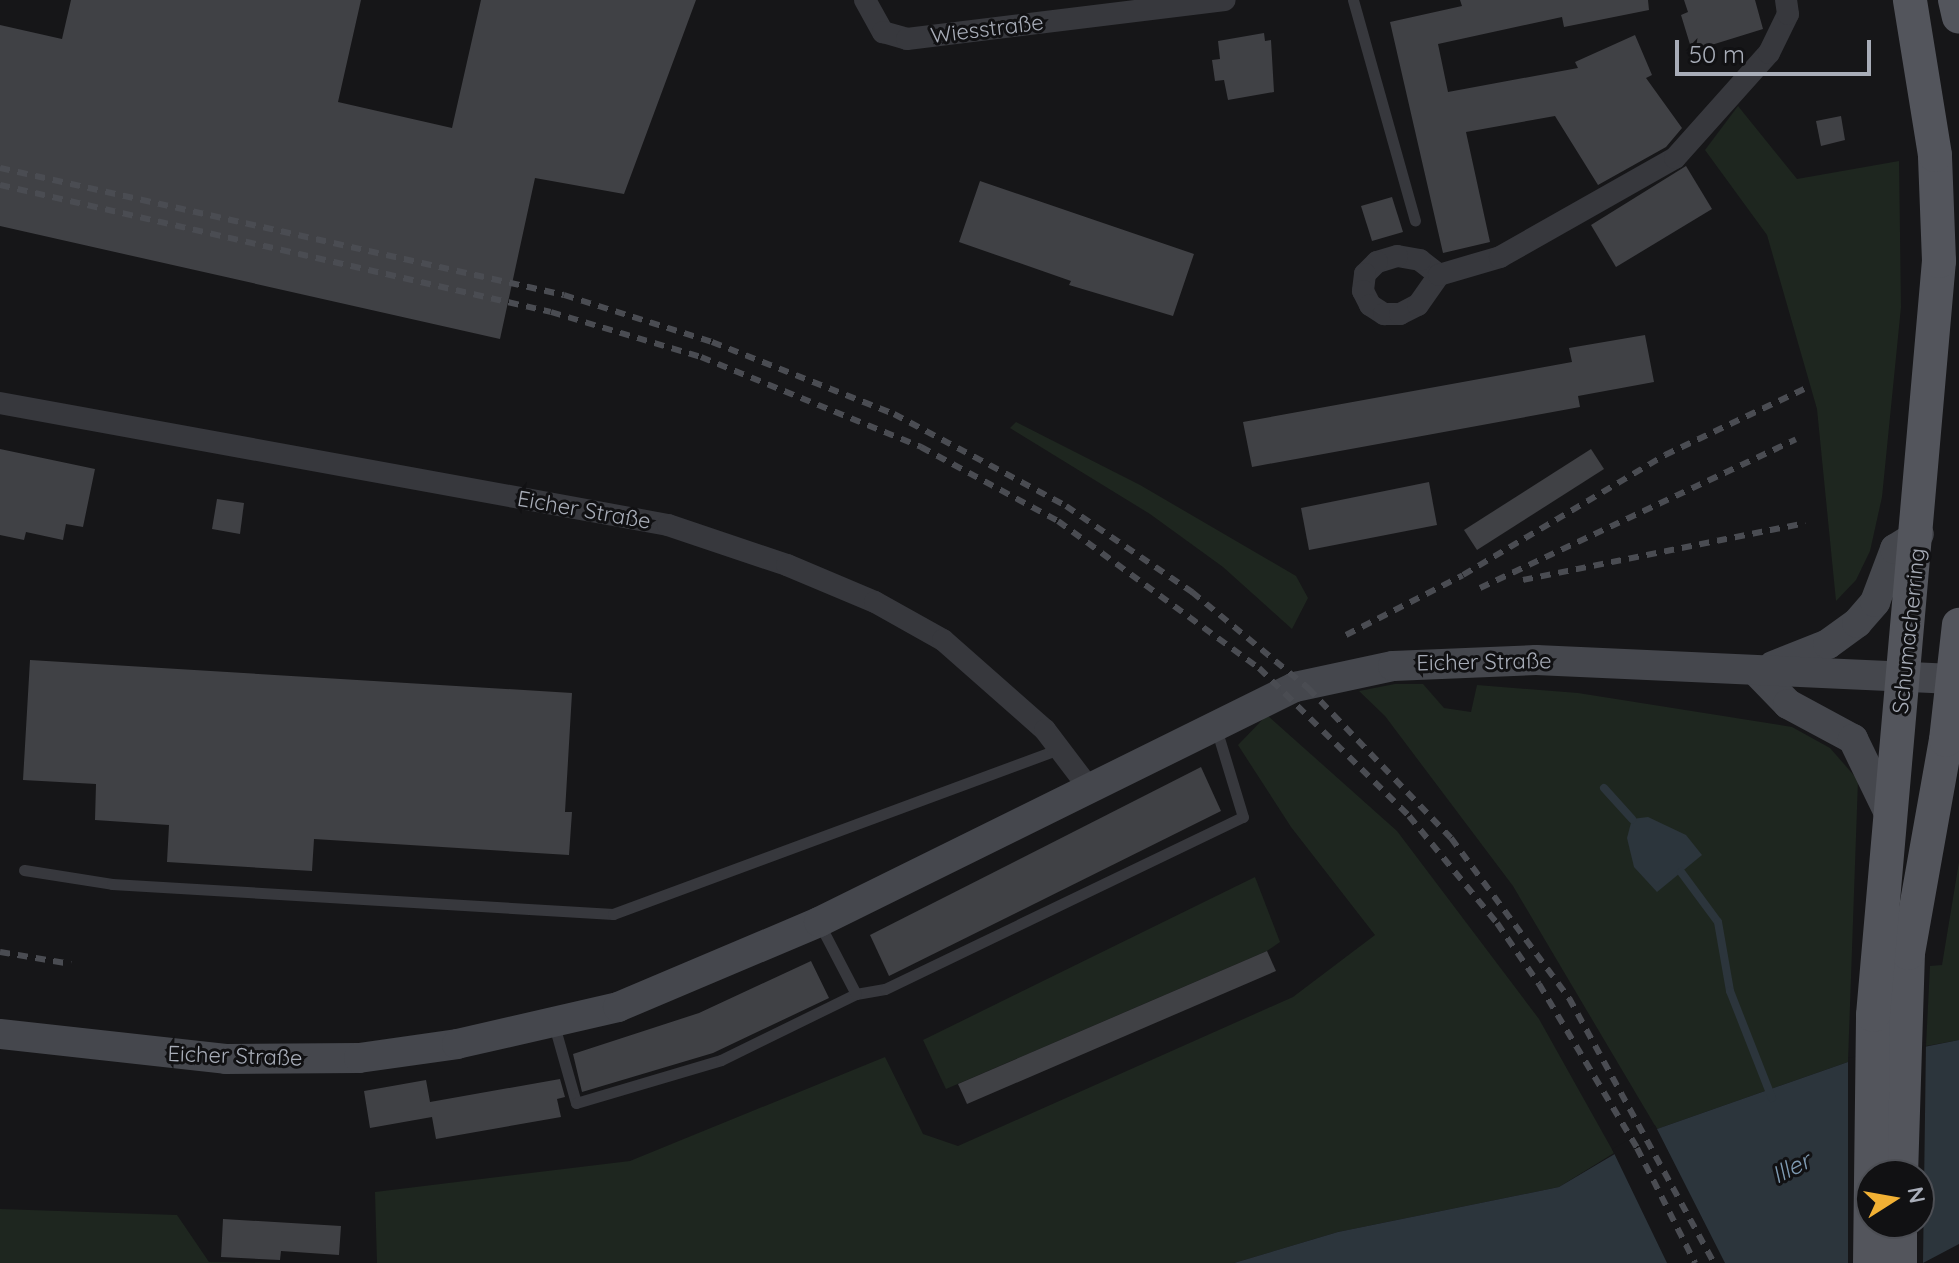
<!DOCTYPE html>
<html>
<head>
<meta charset="utf-8">
<style>
	body { margin:0 }
	#map { position:relative; width:1959px; height:1263px; overflow:hidden; background:#161618; font-family:Quicksand,sans-serif }
	div>[style] { position:absolute }
	.green>* { inset:0; background:#1e261f }
	.water>* { inset:0; background:#2c353c }
	.pier>* { inset:0; background:#161618 }
	.stream>* { height:8px; margin:-4px; padding:0 4px; transform-origin:4px; border-radius:4px; background:#2c353c }
	.building>* { inset:0; background:#404145 }
	.lane>* { height:11px; margin:-5.5px; padding:0 5.5px; transform-origin:5.5px; border-radius:5.5px; background:#37383d }
	.street>* { height:22px; margin:-11px; padding:0 11px; transform-origin:11px; border-radius:11px; background:#37383d }
	.secondary>* { height:30px; margin:-15px; padding:0 15px; transform-origin:15px; border-radius:15px; background:#45474d }
	.primary>* { height:34px; margin:-17px; padding:0 17px; transform-origin:17px; border-radius:17px; background:#53555c }
	.rail>* { height:6px; margin-top:-3px; transform-origin:0; background:repeating-linear-gradient(90deg,#4a4c52 0 10px,transparent 0 18px) }
	span { translate:-50% -50%; white-space:nowrap; text-align:center; line-height:1.15; -webkit-text-stroke:6px #111113; paint-order:stroke }
	.street-label { font-size:22px; color:#a8adb8 }
	.water-label { font-size:24px; color:#7f9bb3; font-style:italic }
	.north { position:absolute; left:1855px; top:1159px; width:80px; height:80px; box-sizing:border-box; background:#111113; border:2px solid #4d4f55; border-radius:50%; rotate:79deg; font-size:22px; font-weight:700; line-height:32px; text-align:center; color:#a8adb8 }
	.north::after { content:''; display:block; margin:auto; width:28px; height:36px; background:#f2b134; clip-path:polygon(50% 0,100% 100%,50% 72%,0 100%) }
	.scale { position:absolute; left:1675px; top:40px; width:196px; height:36px; box-sizing:border-box; border:4px solid #a8adb8; border-top:0; padding-left:10px; font-size:24px; line-height:28px; white-space:nowrap; color:#a8adb8; -webkit-text-stroke:6px #111113; paint-order:stroke }
</style>
</head>
<body>
<div id="map">
	<div class="green">
		<div style="clip-path:polygon(1738px 106px,1797px 179px,1899px 161px,1901px 307px,1882px 497px,1870px 551px,1856px 580px,1836px 601px,1817px 409px,1767px 235px,1705px 150px)"></div>
		<div style="clip-path:polygon(1016px 422px,1140px 485px,1296px 576px,1308px 598px,1292px 629px,1223px 567px,1150px 514px,1010px 428px)"></div>
		<div style="clip-path:polygon(1395px 684px,1423px 684px,1444px 708px,1471px 712px,1477px 685px,1578px 693px,1792px 727px,1830px 748px,1858px 780px,1848px 1062px,1657px 1129px,1513px 886px,1385px 716px,1359px 691px)"></div>
		<div style="clip-path:polygon(1267px 715px,1397px 831px,1539px 1019px,1614px 1153px,1559px 1187px,1338px 1232px,1234px 1263px,377px 1263px,375px 1192px,630px 1161px,885px 1057px,923px 1134px,958px 1146px,1293px 997px,1375px 935px,1291px 827px,1238px 745px)"></div>
		<div style="clip-path:polygon(1959px 862px,1959px 1040px,1926px 1046px,1930px 966px,1942px 965px)"></div>
		<div style="clip-path:polygon(1255px 877px,1280px 942px,1267px 951px,946px 1089px,923px 1040px)"></div>
		<div style="clip-path:polygon(0 1209px,177px 1215px,209px 1262px,283px 1263px,0 1263px)"></div>
	</div>
	<div class="water">
		<div style="clip-path:polygon(1648px 817px,1686px 835px,1702px 855px,1657px 892px,1634px 867px,1627px 838px,1632px 819px)"></div>
		<div style="clip-path:polygon(evenodd,1959px 1040px,1959px 1244px,1923px 1263px,1234px 1263px,1338px 1232px,1559px 1187px,1657px 1129px,1848px 1062px,1959px 1040px,1871px 1175px,1919px 1175px,1919px 1223px,1871px 1223px,1871px 1175px)"></div>
	</div>
	<div class="pier">
		<div style="clip-path:polygon(evenodd,1926px 1042px,1923px 1263px,1848px 1263px,1848px 1058px,1926px 1042px,1871px 1175px,1919px 1175px,1919px 1223px,1871px 1223px,1871px 1175px)"></div>
		<div style="clip-path:polygon(1655px 1125px,1657px 1129px,1725px 1263px,1667px 1263px,1612px 1149px)"></div>
	</div>
	<div class="stream">
		<div style="left:1604px;top:788px;width:42px;rotate:47.9deg"></div>
		<div style="left:1681px;top:872px;width:62px;rotate:53.5deg"></div>
		<div style="left:1718px;top:922px;width:70px;rotate:80.1deg"></div>
		<div style="left:1730px;top:991px;width:115px;rotate:68.6deg"></div>
	</div>
	<div class="building">
		<div style="clip-path:polygon(71px 0,361px 0,338px 102px,452px 128px,481px 0,696px 0,624px 194px,535px 178px,500px 339px,0 226px,0 25px,62px 39px)"></div>
		<div style="clip-path:polygon(1460px 0,1648px 0,1649px 10px,1564px 27px,1562px 17px,1438px 44px,1448px 92px,1578px 68px,1575px 62px,1635px 35px,1652px 75px,1646px 78px,1682px 128px,1666px 147px,1598px 185px,1555px 116px,1466px 132px,1490px 242px,1443px 253px,1390px 22px,1462px 6px)"></div>
		<div style="clip-path:polygon(1684px 0,1755px 0,1763px 29px,1692px 51px,1681px 15px,1688px 12px)"></div>
		<div style="clip-path:polygon(1264px 33px,1265px 41px,1271px 40px,1274px 92px,1228px 100px,1224px 80px,1215px 81px,1212px 60px,1220px 59px,1218px 41px)"></div>
		<div style="clip-path:polygon(1841px 116px,1845px 140px,1821px 146px,1816px 121px)"></div>
		<div style="clip-path:polygon(1686px 166px,1712px 209px,1616px 267px,1591px 225px)"></div>
		<div style="clip-path:polygon(980px 181px,1194px 254px,1173px 316px,1069px 285px,1071px 281px,959px 242px)"></div>
		<div style="clip-path:polygon(1392px 197px,1403px 232px,1372px 241px,1361px 206px)"></div>
		<div style="clip-path:polygon(1645px 335px,1654px 382px,1578px 396px,1580px 407px,1252px 467px,1243px 422px,1572px 362px,1569px 348px)"></div>
		<div style="clip-path:polygon(0 449px,95px 469px,83px 527px,66px 524px,63px 540px,26px 532px,24px 540px,0 535px)"></div>
		<div style="clip-path:polygon(1591px 449px,1604px 469px,1477px 550px,1464px 530px)"></div>
		<div style="clip-path:polygon(1429px 482px,1437px 525px,1309px 550px,1301px 508px)"></div>
		<div style="clip-path:polygon(217px 499px,244px 503px,240px 534px,212px 529px)"></div>
		<div style="clip-path:polygon(30px 660px,572px 693px,565px 812px,572px 812px,569px 855px,314px 839px,312px 871px,167px 862px,169px 825px,95px 820px,96px 784px,23px 780px)"></div>
		<div style="clip-path:polygon(1201px 767px,1221px 811px,889px 976px,870px 935px)"></div>
		<div style="clip-path:polygon(1267px 951px,1276px 971px,967px 1104px,958px 1084px)"></div>
		<div style="clip-path:polygon(811px 961px,829px 998px,713px 1053px,582px 1092px,573px 1054px,699px 1013px)"></div>
		<div style="clip-path:polygon(560px 1079px,565px 1097px,557px 1099px,561px 1117px,436px 1139px,432px 1117px,370px 1128px,364px 1091px,426px 1080px,430px 1102px)"></div>
		<div style="clip-path:polygon(223px 1219px,341px 1226px,339px 1255px,281px 1251px,280px 1260px,221px 1257px)"></div>
	</div>
	<div class="lane">
		<div style="left:1353px;top:0;width:229px;rotate:74.3deg"></div>
		<div style="left:24px;top:870px;width:89px;rotate:9deg"></div>
		<div style="left:112px;top:884px;width:502px;rotate:3.43deg"></div>
		<div style="left:613px;top:914px;width:476px;rotate:-20.3deg"></div>
		<div style="left:856px;top:994px;width:29px;rotate:-10deg"></div>
		<div style="left:885px;top:989px;width:397px;rotate:-25.7deg"></div>
		<div style="left:1243px;top:817px;width:93px;rotate:-106.9deg"></div>
		<div style="left:554px;top:1025px;width:81px;rotate:74.2deg"></div>
		<div style="left:576px;top:1103px;width:151px;rotate:-16.5deg"></div>
		<div style="left:721px;top:1060px;width:150px;rotate:-26.1deg"></div>
		<div style="left:856px;top:994px;width:80px;rotate:-117.5deg"></div>
	</div>
	<div class="street">
		<div style="left:865px;top:0;width:37px;rotate:61deg"></div>
		<div style="left:883px;top:32px;width:25px;rotate:16deg"></div>
		<div style="left:907px;top:39px;width:320px;rotate:-7deg"></div>
		<div style="left:1439px;top:275px;width:24px;rotate:-142deg"></div>
		<div style="left:1420px;top:260px;width:23px;rotate:-170deg"></div>
		<div style="left:1397px;top:256px;width:21px;rotate:163deg"></div>
		<div style="left:1377px;top:262px;width:17px;rotate:135deg"></div>
		<div style="left:1365px;top:274px;width:17px;rotate:97deg"></div>
		<div style="left:1363px;top:291px;width:16px;rotate:63deg"></div>
		<div style="left:1370px;top:305px;width:17px;rotate:33deg"></div>
		<div style="left:1384px;top:314px;width:16px"></div>
		<div style="left:1400px;top:314px;width:20px;rotate:-27deg"></div>
		<div style="left:1418px;top:305px;width:37px;rotate:-55deg"></div>
		<div style="left:1439px;top:275px;width:64px;rotate:-16.4deg"></div>
		<div style="left:1500px;top:257px;width:201px;rotate:-29.5deg"></div>
		<div style="left:1675px;top:158px;width:141px;rotate:-48.2deg"></div>
		<div style="left:1769px;top:53px;width:43px;rotate:-64deg"></div>
		<div style="left:1788px;top:14px;width:14px;rotate:-98deg"></div>
		<div style="left:0;top:403px;width:679px;rotate:10.35deg"></div>
		<div style="left:668px;top:525px;width:126px;rotate:18.6deg"></div>
		<div style="left:787px;top:565px;width:95px;rotate:22.8deg"></div>
		<div style="left:875px;top:602px;width:78px;rotate:29.2deg"></div>
		<div style="left:943px;top:640px;width:136px;rotate:41.4deg"></div>
		<div style="left:1045px;top:730px;width:73px;rotate:52.8deg"></div>
	</div>
	<div class="secondary">
		<div style="left:1773px;top:666px;width:59px;rotate:-21.8deg"></div>
		<div style="left:1828px;top:644px;width:36px;rotate:-36deg"></div>
		<div style="left:1857px;top:623px;width:28px;rotate:-49deg"></div>
		<div style="left:1875px;top:602px;width:57px;rotate:-69.3deg"></div>
		<div style="left:1895px;top:549px;width:28px;rotate:-32deg"></div>
		<div style="left:1756px;top:671px;width:46px;rotate:45.9deg"></div>
		<div style="left:1788px;top:704px;width:74px;rotate:28.3deg"></div>
		<div style="left:1853px;top:739px;width:82px;rotate:64.1deg"></div>
		<div style="left:0;top:1034px;width:227px;rotate:6.3deg"></div>
		<div style="left:226px;top:1059px;width:133px;rotate:-0.4deg"></div>
		<div style="left:359px;top:1058px;width:99px;rotate:-8.1deg"></div>
		<div style="left:457px;top:1044px;width:165px;rotate:-12.9deg"></div>
		<div style="left:618px;top:1007px;width:218px;rotate:-22.9deg"></div>
		<div style="left:819px;top:922px;width:531px;rotate:-26.28deg"></div>
		<div style="left:1295px;top:687px;width:100px;rotate:-12.1deg"></div>
		<div style="left:1393px;top:666px;width:143px;rotate:-2.4deg"></div>
		<div style="left:1536px;top:660px;width:418px;rotate:2.6deg"></div>
	</div>
	<div class="primary">
		<div style="left:1955px;top:0;width:17px;rotate:77deg"></div>
		<div style="left:1901px;top:1175px;width:222px;rotate:-88.2deg"></div>
		<div style="left:1908px;top:953px;width:216px;rotate:-79.9deg"></div>
		<div style="left:1946px;top:740px;width:116px;rotate:-83.6deg"></div>
		<div style="left:1870px;top:1263px;width:248px;rotate:-89.3deg"></div>
		<div style="left:1873px;top:1015px;width:757px;rotate:-85deg"></div>
		<div style="left:1939px;top:261px;width:106px;rotate:-92.2deg"></div>
		<div style="left:1935px;top:155px;width:157px;rotate:-99.2deg"></div>
		<div style="left:1900px;top:1263px;width:40px;rotate:-90deg"></div>
	</div>
	<div class="rail">
		<div style="left:0;top:168px;width:578px;rotate:12.69deg"></div>
		<div style="left:564px;top:295px;width:155px;rotate:17.6deg"></div>
		<div style="left:712px;top:342px;width:196px;rotate:21.6deg"></div>
		<div style="left:894px;top:414px;width:195px;rotate:28.1deg"></div>
		<div style="left:1066px;top:506px;width:153px;rotate:34.3deg"></div>
		<div style="left:1192px;top:592px;width:151px;rotate:39.6deg"></div>
		<div style="left:1308px;top:688px;width:207px;rotate:46.4deg"></div>
		<div style="left:1451px;top:838px;width:199px;rotate:53.6deg"></div>
		<div style="left:1569px;top:998px;width:302px;rotate:61.3deg"></div>
		<div style="left:0;top:185px;width:565px;rotate:12.98deg"></div>
		<div style="left:551px;top:312px;width:157px;rotate:16.7deg"></div>
		<div style="left:701px;top:357px;width:238px;rotate:22.2deg"></div>
		<div style="left:921px;top:447px;width:156px;rotate:28.4deg"></div>
		<div style="left:1058px;top:521px;width:249px;rotate:36.2deg"></div>
		<div style="left:1259px;top:668px;width:211px;rotate:44.6deg"></div>
		<div style="left:1409px;top:816px;width:139px;rotate:50.6deg"></div>
		<div style="left:1497px;top:923px;width:74px;rotate:55.5deg"></div>
		<div style="left:1539px;top:984px;width:191px;rotate:59.1deg"></div>
		<div style="left:1637px;top:1148px;width:129px;rotate:63.2deg"></div>
		<div style="left:1523px;top:580px;width:288px;rotate:-11.4deg"></div>
		<div style="left:1480px;top:588px;width:349px;rotate:-25.2deg"></div>
		<div style="left:1346px;top:635px;width:131px;rotate:-27.1deg"></div>
		<div style="left:1463px;top:575px;width:235px;rotate:-30.7deg"></div>
		<div style="left:1665px;top:455px;width:154px;rotate:-25.4deg"></div>
		<div style="left:0;top:952px;width:72px;rotate:9.6deg"></div>
	</div>
	<div class="street-label">
		<span style="left:987px;top:29px;rotate:-7deg">Wiesstraße</span>
		<span style="left:584px;top:510px;rotate:10deg">Eicher Straße</span>
		<span style="left:1909px;top:631px;rotate:-84deg">Schumacherring</span>
		<span style="left:1484px;top:662px;rotate:-1deg">Eicher Straße</span>
		<span style="left:235px;top:1056px;rotate:2deg">Eicher Straße</span>
	</div>
	<div class="water-label">
		<span style="left:1791px;top:1168px;rotate:-27deg">Iller</span>
	</div>
	<div class="north">N</div>
	<div class="scale">50 m</div>
</div>
</body>
</html>
